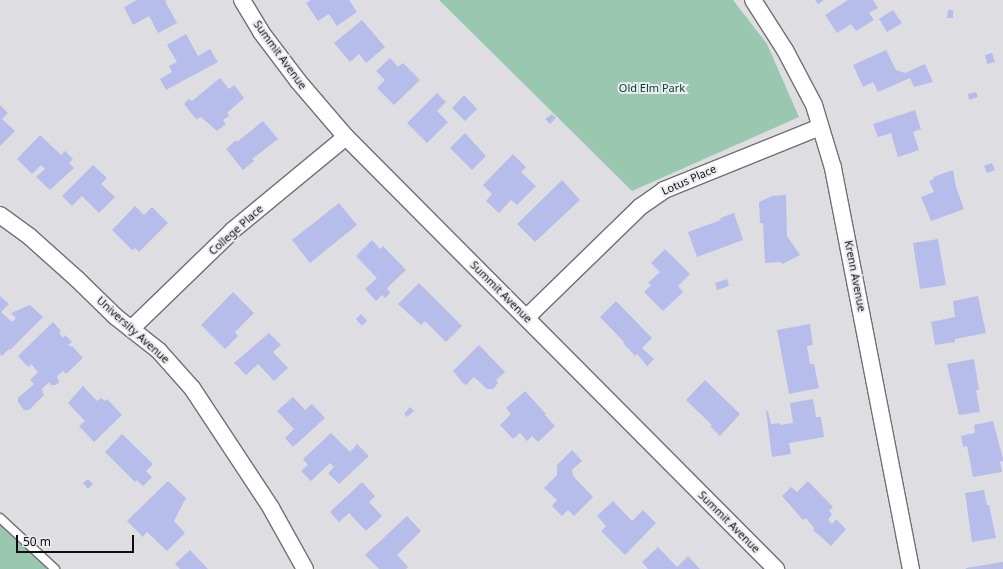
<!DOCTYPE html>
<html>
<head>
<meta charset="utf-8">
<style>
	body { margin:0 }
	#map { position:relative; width:1003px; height:569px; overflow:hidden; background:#dedee2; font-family:"Noto Sans",sans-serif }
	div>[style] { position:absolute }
	.green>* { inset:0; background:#9ac7b0 }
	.building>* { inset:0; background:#b6bdea }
	.roads { filter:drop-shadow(1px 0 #717174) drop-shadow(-1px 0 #717174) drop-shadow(0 1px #717174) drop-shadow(0 -1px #717174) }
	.service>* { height:8px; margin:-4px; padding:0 4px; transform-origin:4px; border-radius:4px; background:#fff }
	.minor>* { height:16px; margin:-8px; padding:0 8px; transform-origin:8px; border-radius:8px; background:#fff }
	span { translate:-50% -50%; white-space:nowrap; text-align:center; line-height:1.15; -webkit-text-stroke:4px #ebecef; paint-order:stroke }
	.street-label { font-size:11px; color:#0f0f11 }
	.park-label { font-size:11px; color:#00432b }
	.scale { position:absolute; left:16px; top:535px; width:118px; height:18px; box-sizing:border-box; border:2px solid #0f0f11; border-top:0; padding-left:5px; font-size:12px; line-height:14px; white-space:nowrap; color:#0f0f11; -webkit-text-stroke:3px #ebecef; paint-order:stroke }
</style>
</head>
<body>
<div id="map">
	<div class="green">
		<div style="clip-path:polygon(439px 0,733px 0,767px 44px,799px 117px,632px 191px)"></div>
		<div style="clip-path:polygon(0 519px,52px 569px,0 569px)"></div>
	</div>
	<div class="building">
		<div style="clip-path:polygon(137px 0,167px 0,165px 1px,177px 23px,158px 33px,149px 16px,133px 25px,124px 7px)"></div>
		<div style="clip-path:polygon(311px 0,349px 0,357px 12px,337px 26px,329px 14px,318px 21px,306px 3px)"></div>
		<div style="clip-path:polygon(815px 0,824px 0,818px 4px)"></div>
		<div style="clip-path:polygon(848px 0,873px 0,878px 8px,869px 13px,874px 20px,856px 31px,851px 24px,837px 33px,825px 15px)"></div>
		<div style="clip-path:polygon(893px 10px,902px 23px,887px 32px,879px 19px)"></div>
		<div style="clip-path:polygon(948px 10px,953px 10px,953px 18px,947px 18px)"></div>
		<div style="clip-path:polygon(362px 20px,385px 47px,366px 63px,359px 54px,350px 62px,334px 43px)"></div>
		<div style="clip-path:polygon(186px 34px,198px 56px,210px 49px,218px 62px,166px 90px,160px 79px,172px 72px,169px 66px,177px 62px,167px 45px)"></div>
		<div style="clip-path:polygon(886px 50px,896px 70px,905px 73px,925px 64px,933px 82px,914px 87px,910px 78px,878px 92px,873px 82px,863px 87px,853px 65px)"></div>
		<div style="clip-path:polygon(992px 53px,995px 62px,987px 64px,985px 55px)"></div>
		<div style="clip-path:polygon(390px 58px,398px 67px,403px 63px,420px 80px,394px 105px,377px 88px,385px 80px,376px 71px)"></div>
		<div style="clip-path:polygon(220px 78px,229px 89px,234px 85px,244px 98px,227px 113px,229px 116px,223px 120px,226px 124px,217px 131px,201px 117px,196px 119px,184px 104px,189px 99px,192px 101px)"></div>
		<div style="clip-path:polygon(976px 92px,978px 97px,969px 100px,968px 94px)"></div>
		<div style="clip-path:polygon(437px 93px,446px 102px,437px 111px,448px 122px,427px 143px,407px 123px)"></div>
		<div style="clip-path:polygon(464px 95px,477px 109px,465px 121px,452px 108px)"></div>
		<div style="clip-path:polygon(0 105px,8px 113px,2px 119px,15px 131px,0 146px)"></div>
		<div style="clip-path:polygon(915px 110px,921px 129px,913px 132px,919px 150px,898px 157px,891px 133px,878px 137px,873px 124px)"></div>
		<div style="clip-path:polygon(552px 114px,556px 118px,550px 124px,545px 119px)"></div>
		<div style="clip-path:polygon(263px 121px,278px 139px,252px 159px,254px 161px,243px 170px,226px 149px,236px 140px,237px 142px)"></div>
		<div style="clip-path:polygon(465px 133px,486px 156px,472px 170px,450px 148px)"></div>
		<div style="clip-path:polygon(40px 135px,61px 155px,65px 151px,73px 159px,69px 163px,74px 168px,50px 190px,36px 177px,45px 169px,41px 165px,32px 174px,17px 159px)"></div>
		<div style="clip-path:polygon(513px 154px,526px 167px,521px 172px,536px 186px,517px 205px,511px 200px,499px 213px,486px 201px,492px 194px,483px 185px)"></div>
		<div style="clip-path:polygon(992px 163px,995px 170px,987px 173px,984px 166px)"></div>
		<div style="clip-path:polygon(93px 165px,107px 178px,101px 184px,115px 197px,99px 213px,82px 196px,72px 206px,62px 196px)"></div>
		<div style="clip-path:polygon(953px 170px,956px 187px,964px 209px,931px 221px,921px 197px,934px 192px,929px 181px,934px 179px,933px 177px)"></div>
		<div style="clip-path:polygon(562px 180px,580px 200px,535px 242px,517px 224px)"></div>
		<div style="clip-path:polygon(786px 195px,787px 236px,800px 255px,782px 264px,781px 262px,765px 263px,763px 223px,760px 223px,759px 202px,772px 196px)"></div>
		<div style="clip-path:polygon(339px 203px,357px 225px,310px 263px,292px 240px)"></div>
		<div style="clip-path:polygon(135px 206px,144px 215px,152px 207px,168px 223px,139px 252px,135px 248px,132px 250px,112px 230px)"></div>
		<div style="clip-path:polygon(734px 213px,743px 240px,697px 257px,688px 232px,721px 220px,720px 218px)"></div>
		<div style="clip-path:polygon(938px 239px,946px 285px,920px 289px,913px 243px)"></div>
		<div style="clip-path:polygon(372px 240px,380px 249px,383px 246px,406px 270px,387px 288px,390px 293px,385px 298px,382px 295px,376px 301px,365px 289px,377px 278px,356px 256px)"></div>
		<div style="clip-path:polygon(665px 249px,690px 274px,678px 286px,683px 292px,663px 311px,644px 292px,651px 285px,648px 283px,660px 272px,651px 263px)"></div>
		<div style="clip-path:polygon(727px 279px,729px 286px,717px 290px,715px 283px)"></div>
		<div style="clip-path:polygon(419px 283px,462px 326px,446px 342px,425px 321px,421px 325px,398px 304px)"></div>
		<div style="clip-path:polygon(233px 292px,254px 313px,235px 332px,238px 336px,225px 349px,201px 325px)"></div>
		<div style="clip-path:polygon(0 296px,9px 304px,1px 312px,12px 322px,16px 318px,11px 313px,30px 305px,43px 317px,10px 350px,9px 349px,2px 356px,0 354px)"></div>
		<div style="clip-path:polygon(978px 296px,986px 333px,955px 339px,955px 342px,935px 345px,931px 322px,955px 317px,953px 301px)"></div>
		<div style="clip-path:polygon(616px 301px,652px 338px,642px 348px,654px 359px,647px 366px,637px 354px,635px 356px,623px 343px,624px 342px,600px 317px)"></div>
		<div style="clip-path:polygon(361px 314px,367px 321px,362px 326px,356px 319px)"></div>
		<div style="clip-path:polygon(53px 322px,61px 331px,59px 333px,63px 338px,65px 335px,72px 342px,68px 345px,71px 347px,72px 346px,83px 358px,66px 374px,63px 371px,57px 376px,59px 382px,56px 385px,51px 385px,49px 382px,42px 389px,44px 395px,29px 410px,24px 410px,18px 402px,18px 398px,34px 384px,30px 380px,38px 372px,31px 364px,29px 367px,25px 364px,18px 356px)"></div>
		<div style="clip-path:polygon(810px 324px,813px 345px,807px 346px,810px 364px,814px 364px,819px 388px,789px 394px,777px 330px)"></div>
		<div style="clip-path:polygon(269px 333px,281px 345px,273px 352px,288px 368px,274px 381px,258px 364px,246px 375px,234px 363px)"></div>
		<div style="clip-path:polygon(479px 345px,505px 372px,496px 380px,498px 383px,493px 389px,487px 389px,474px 377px,466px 385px,463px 383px,453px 371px)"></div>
		<div style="clip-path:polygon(974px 359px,979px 390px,976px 390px,980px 412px,959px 415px,947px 364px)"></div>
		<div style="clip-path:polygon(705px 380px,740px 414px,720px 436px,710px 426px,712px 425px,686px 400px)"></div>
		<div style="clip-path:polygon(83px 386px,97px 401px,101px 398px,105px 401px,107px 399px,122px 415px,94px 442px,79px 426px,85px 421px,68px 403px)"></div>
		<div style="clip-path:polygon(525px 391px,546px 414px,545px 415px,555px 426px,538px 442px,532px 436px,527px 441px,520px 433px,513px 439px,500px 425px,511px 414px,506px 408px)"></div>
		<div style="clip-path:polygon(293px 397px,305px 410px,312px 404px,325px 418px,293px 447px,285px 438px,294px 429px,277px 411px)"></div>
		<div style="clip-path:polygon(813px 399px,816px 417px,821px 417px,824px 437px,789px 443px,791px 454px,772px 457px,766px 411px,768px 411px,771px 424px,780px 423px,780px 425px,793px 423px,790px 403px)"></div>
		<div style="clip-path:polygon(410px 407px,414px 411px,407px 417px,404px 414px)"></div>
		<div style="clip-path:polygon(993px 421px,1003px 459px,1003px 461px,1000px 462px,1002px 472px,973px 477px,967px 446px,963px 447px,961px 436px,975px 433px,974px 425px)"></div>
		<div style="clip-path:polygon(331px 433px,350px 452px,357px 444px,369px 456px,339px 484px,328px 473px,334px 467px,330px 463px,311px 481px,301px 471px,308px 465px,303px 459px)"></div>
		<div style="clip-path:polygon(122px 434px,153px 464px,146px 471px,152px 477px,143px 486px,137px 480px,135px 482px,105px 452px)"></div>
		<div style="clip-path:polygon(572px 450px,582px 461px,572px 470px,573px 476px,593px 497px,574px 516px,568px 510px,562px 516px,552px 506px,557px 500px,544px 488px,557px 475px,557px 465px)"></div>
		<div style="clip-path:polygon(88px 479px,93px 484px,88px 489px,83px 483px)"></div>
		<div style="clip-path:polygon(168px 481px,186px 498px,174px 521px,185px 533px,167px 551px,147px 532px,143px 537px,127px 521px)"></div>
		<div style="clip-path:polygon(808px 481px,833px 507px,829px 511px,832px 514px,828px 520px,832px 524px,836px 519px,846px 529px,831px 546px,813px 530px,814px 528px,806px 518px,803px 520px,782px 496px,791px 487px,797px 492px)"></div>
		<div style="clip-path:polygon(362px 482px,375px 496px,369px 502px,382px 516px,366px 531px,349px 513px,339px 522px,330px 512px)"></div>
		<div style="clip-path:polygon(984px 490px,987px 505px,989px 505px,996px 538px,972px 542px,965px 493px)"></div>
		<div style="clip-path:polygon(613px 501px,632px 521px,643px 510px,656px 523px,625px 555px,601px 531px,606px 526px,597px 516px)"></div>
		<div style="clip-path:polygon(407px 516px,421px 531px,397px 555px,408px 567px,406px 569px,379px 569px,365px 555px)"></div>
		<div style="clip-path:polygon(658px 547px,677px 567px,688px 556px,700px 569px,648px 569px,642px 562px)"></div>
		<div style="clip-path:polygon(190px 550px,208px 569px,180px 569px,175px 564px)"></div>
		<div style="clip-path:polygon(1003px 562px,1003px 569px,966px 569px,966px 568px)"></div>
	</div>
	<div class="roads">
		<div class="service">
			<div style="left:0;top:518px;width:75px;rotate:42.8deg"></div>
		</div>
		<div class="minor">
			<div style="left:242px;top:0;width:37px;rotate:59deg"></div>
			<div style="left:261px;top:32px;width:61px;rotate:52.9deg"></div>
			<div style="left:298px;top:81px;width:74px;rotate:49.4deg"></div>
			<div style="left:346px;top:137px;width:610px;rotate:45.13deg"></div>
			<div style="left:753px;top:0;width:59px;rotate:57.4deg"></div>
			<div style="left:785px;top:50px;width:62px;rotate:62.2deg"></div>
			<div style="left:814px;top:105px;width:66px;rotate:73.2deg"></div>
			<div style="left:833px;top:168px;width:409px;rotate:79deg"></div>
			<div style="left:0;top:215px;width:37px;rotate:36deg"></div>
			<div style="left:30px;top:237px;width:63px;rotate:41.8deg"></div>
			<div style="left:77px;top:279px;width:54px;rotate:44.3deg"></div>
			<div style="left:116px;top:317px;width:55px;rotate:38.3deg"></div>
			<div style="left:159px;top:351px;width:50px;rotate:48.3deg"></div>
			<div style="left:192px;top:388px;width:144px;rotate:56.6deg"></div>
			<div style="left:271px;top:508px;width:70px;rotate:60.9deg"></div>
			<div style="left:527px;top:317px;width:158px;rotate:-44.2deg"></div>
			<div style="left:640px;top:207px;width:29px;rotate:-35deg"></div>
			<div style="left:664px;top:190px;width:168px;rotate:-22deg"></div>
			<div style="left:131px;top:329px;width:142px;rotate:-44.1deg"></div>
			<div style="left:233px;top:230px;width:146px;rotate:-39.5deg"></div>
		</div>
	</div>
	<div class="street-label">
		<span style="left:280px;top:55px;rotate:54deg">Summit Avenue</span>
		<span style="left:689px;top:180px;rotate:-24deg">Lotus Place</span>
		<span style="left:236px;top:230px;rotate:-42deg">College Place</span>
		<span style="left:855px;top:276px;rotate:79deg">Krenn Avenue</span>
		<span style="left:501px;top:292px;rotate:45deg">Summit Avenue</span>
		<span style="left:133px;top:330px;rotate:42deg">University Avenue</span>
		<span style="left:729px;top:522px;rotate:45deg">Summit Avenue</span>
	</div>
	<div class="park-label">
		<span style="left:652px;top:88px">Old Elm Park</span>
	</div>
	<div class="scale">50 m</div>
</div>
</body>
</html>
